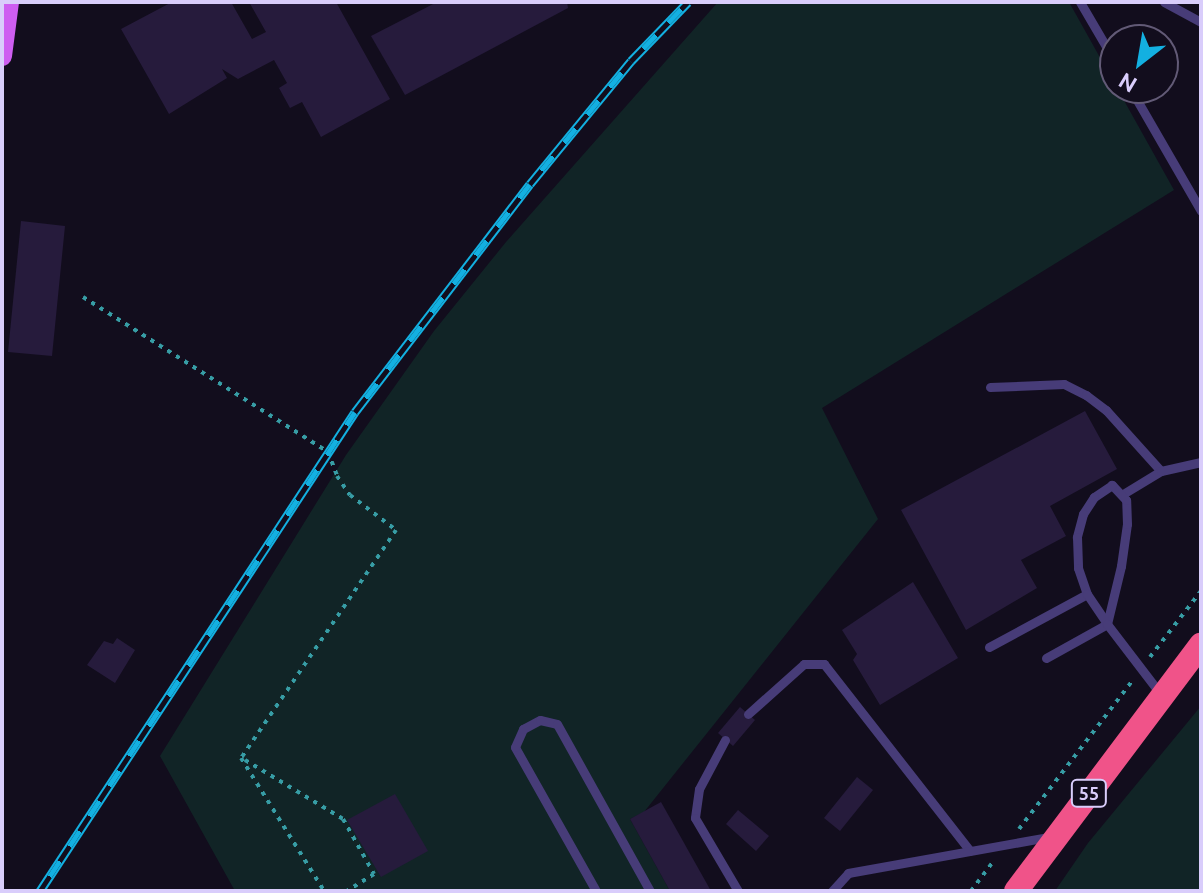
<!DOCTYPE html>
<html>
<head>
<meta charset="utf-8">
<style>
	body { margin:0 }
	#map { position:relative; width:1203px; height:893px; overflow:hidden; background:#120d1d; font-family:Ubuntu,sans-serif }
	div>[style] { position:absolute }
	.green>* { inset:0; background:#112426 }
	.building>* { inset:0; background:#261b3c }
	.path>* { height:4px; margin-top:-2px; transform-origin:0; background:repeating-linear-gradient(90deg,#379da5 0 4px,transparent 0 10px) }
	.lane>* { height:9px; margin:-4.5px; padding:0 4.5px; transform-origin:4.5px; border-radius:4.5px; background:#473c78 }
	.primary>* { height:20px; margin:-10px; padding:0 10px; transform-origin:10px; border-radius:10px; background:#ce5ef1 }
	.highway>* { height:24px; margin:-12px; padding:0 12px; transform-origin:12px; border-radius:12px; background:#f05389 }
	.rail>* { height:9px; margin-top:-4.5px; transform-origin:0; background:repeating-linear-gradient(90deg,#120d1d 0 18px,#13b0e1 0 36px); box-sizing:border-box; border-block:2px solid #13b0e1 }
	span { translate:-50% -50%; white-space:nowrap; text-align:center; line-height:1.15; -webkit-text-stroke:7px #120d1d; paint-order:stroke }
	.shield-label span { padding:2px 6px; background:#120d1d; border:2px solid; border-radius:6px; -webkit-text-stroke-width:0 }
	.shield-label { font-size:18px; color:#d9cdfb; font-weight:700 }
	.frame { position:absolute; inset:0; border:4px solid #d9cdfb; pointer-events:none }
	.north { position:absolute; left:1099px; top:24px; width:80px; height:80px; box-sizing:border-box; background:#120d1d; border:2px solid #625a76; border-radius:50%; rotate:211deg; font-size:22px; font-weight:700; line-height:32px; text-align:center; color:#d9cdfb }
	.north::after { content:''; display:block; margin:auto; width:28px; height:36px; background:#13b0e1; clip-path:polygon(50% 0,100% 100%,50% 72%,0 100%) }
</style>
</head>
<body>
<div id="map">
	<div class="green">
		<div style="clip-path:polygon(718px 2px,1069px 2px,1174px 190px,822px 408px,878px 519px,644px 812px,630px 819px,670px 891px,235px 891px,160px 756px,346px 455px,434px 331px,506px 242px)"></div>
		<div style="clip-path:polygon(1201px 706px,1201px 891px,1055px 891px,1088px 843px)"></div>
	</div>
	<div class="building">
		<div style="clip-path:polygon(172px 2px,231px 2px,252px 39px,266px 32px,249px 2px,336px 2px,390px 99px,321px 137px,302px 102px,290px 108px,279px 88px,287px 83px,274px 60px,238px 79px,222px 69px,227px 78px,169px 114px,121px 29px)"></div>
		<div style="clip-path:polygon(437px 2px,567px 2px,568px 8px,405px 95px,371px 36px)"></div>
		<div style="clip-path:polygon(21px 221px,65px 226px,52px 356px,8px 352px)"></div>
		<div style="clip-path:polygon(1085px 411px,1117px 469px,1050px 506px,1066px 536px,1021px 560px,1037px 588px,966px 630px,901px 510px)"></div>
		<div style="clip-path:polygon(913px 582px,958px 658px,880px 705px,853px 660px,857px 654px,842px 630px)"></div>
		<div style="clip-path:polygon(117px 638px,135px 650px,115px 683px,87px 665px,104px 641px,113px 644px)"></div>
		<div style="clip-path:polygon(740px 707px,755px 720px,733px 746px,718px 733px)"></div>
		<div style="clip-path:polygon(857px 777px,873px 790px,840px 831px,824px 818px)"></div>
		<div style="clip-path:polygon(395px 794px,428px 851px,381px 877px,347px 820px)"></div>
		<div style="clip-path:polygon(661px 802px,711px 891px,670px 891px,630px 819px)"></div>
		<div style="clip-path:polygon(738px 810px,769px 836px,756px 851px,726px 824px)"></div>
	</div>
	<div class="path">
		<div style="left:83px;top:297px;width:290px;rotate:32.3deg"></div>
		<div style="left:328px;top:452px;width:26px;rotate:69deg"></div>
		<div style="left:337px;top:476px;width:23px;rotate:56deg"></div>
		<div style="left:350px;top:495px;width:58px;rotate:37.3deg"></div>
		<div style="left:396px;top:530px;width:276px;rotate:124.2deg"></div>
		<div style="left:241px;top:758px;width:157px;rotate:58deg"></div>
		<div style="left:1150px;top:657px;width:83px;rotate:-52.3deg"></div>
		<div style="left:245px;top:760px;width:114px;rotate:31deg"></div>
		<div style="left:343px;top:819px;width:63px;rotate:60.6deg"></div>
		<div style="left:374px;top:874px;width:32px;rotate:148deg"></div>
		<div style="left:1019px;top:829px;width:188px;rotate:-52.6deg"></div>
		<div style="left:971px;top:891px;width:38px;rotate:-53deg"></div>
	</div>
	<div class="lane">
		<div style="left:1080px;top:2px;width:69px;rotate:59.7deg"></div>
		<div style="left:1164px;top:2px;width:42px;rotate:28.4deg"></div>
		<div style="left:1130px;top:88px;width:142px;rotate:60deg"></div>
		<div style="left:990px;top:387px;width:74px;rotate:-2.3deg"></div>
		<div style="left:1064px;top:384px;width:25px;rotate:27deg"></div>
		<div style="left:1086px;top:395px;width:25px;rotate:37deg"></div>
		<div style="left:1106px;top:410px;width:82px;rotate:48deg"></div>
		<div style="left:1123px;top:494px;width:44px;rotate:-31.2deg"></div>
		<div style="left:1161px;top:471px;width:41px;rotate:-12.7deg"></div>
		<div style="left:989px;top:647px;width:111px;rotate:-28.4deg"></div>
		<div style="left:1046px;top:658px;width:70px;rotate:-29.1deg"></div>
		<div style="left:1107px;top:624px;width:60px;rotate:-76.4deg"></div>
		<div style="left:1121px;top:566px;width:42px;rotate:-81.9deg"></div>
		<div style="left:1127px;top:524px;width:24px;rotate:-92deg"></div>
		<div style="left:1126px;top:500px;width:21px;rotate:-133deg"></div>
		<div style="left:1112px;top:485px;width:22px;rotate:146deg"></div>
		<div style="left:1094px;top:497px;width:20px;rotate:123deg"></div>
		<div style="left:1083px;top:514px;width:24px;rotate:105deg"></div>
		<div style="left:1077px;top:537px;width:31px;rotate:88deg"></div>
		<div style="left:1078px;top:568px;width:28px;rotate:71deg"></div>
		<div style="left:1087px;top:594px;width:36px;rotate:56deg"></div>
		<div style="left:1107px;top:624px;width:91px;rotate:52.6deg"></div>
		<div style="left:748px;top:714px;width:75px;rotate:-41.8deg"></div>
		<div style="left:804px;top:664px;width:20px"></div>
		<div style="left:824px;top:664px;width:237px;rotate:52deg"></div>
		<div style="left:725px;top:740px;width:55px;rotate:118deg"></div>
		<div style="left:699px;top:789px;width:29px;rotate:98deg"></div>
		<div style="left:695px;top:818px;width:85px;rotate:59.5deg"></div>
		<div style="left:596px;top:891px;width:165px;rotate:-119.4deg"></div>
		<div style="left:515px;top:747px;width:20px;rotate:-66deg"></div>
		<div style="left:523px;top:729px;width:19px;rotate:-28deg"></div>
		<div style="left:540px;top:720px;width:17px;rotate:13deg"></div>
		<div style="left:557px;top:724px;width:191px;rotate:60.9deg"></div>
		<div style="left:832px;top:891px;width:24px;rotate:-48deg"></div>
		<div style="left:848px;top:873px;width:204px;rotate:-10.2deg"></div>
	</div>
	<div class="primary">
		<div style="left:2px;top:56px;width:54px;rotate:-82.6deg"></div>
	</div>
	<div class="highway">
		<div style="left:1016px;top:891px;width:308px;rotate:-53.1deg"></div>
	</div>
	<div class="rail">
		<div style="left:40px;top:891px;width:573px;rotate:-56.67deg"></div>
		<div style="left:355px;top:412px;width:287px;rotate:-52.5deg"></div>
		<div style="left:530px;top:184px;width:159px;rotate:-50.6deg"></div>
		<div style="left:631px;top:61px;width:82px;rotate:-46deg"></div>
	</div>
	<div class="shield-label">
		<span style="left:1089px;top:793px">55</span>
	</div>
	<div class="frame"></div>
	<div class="north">N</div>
</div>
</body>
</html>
